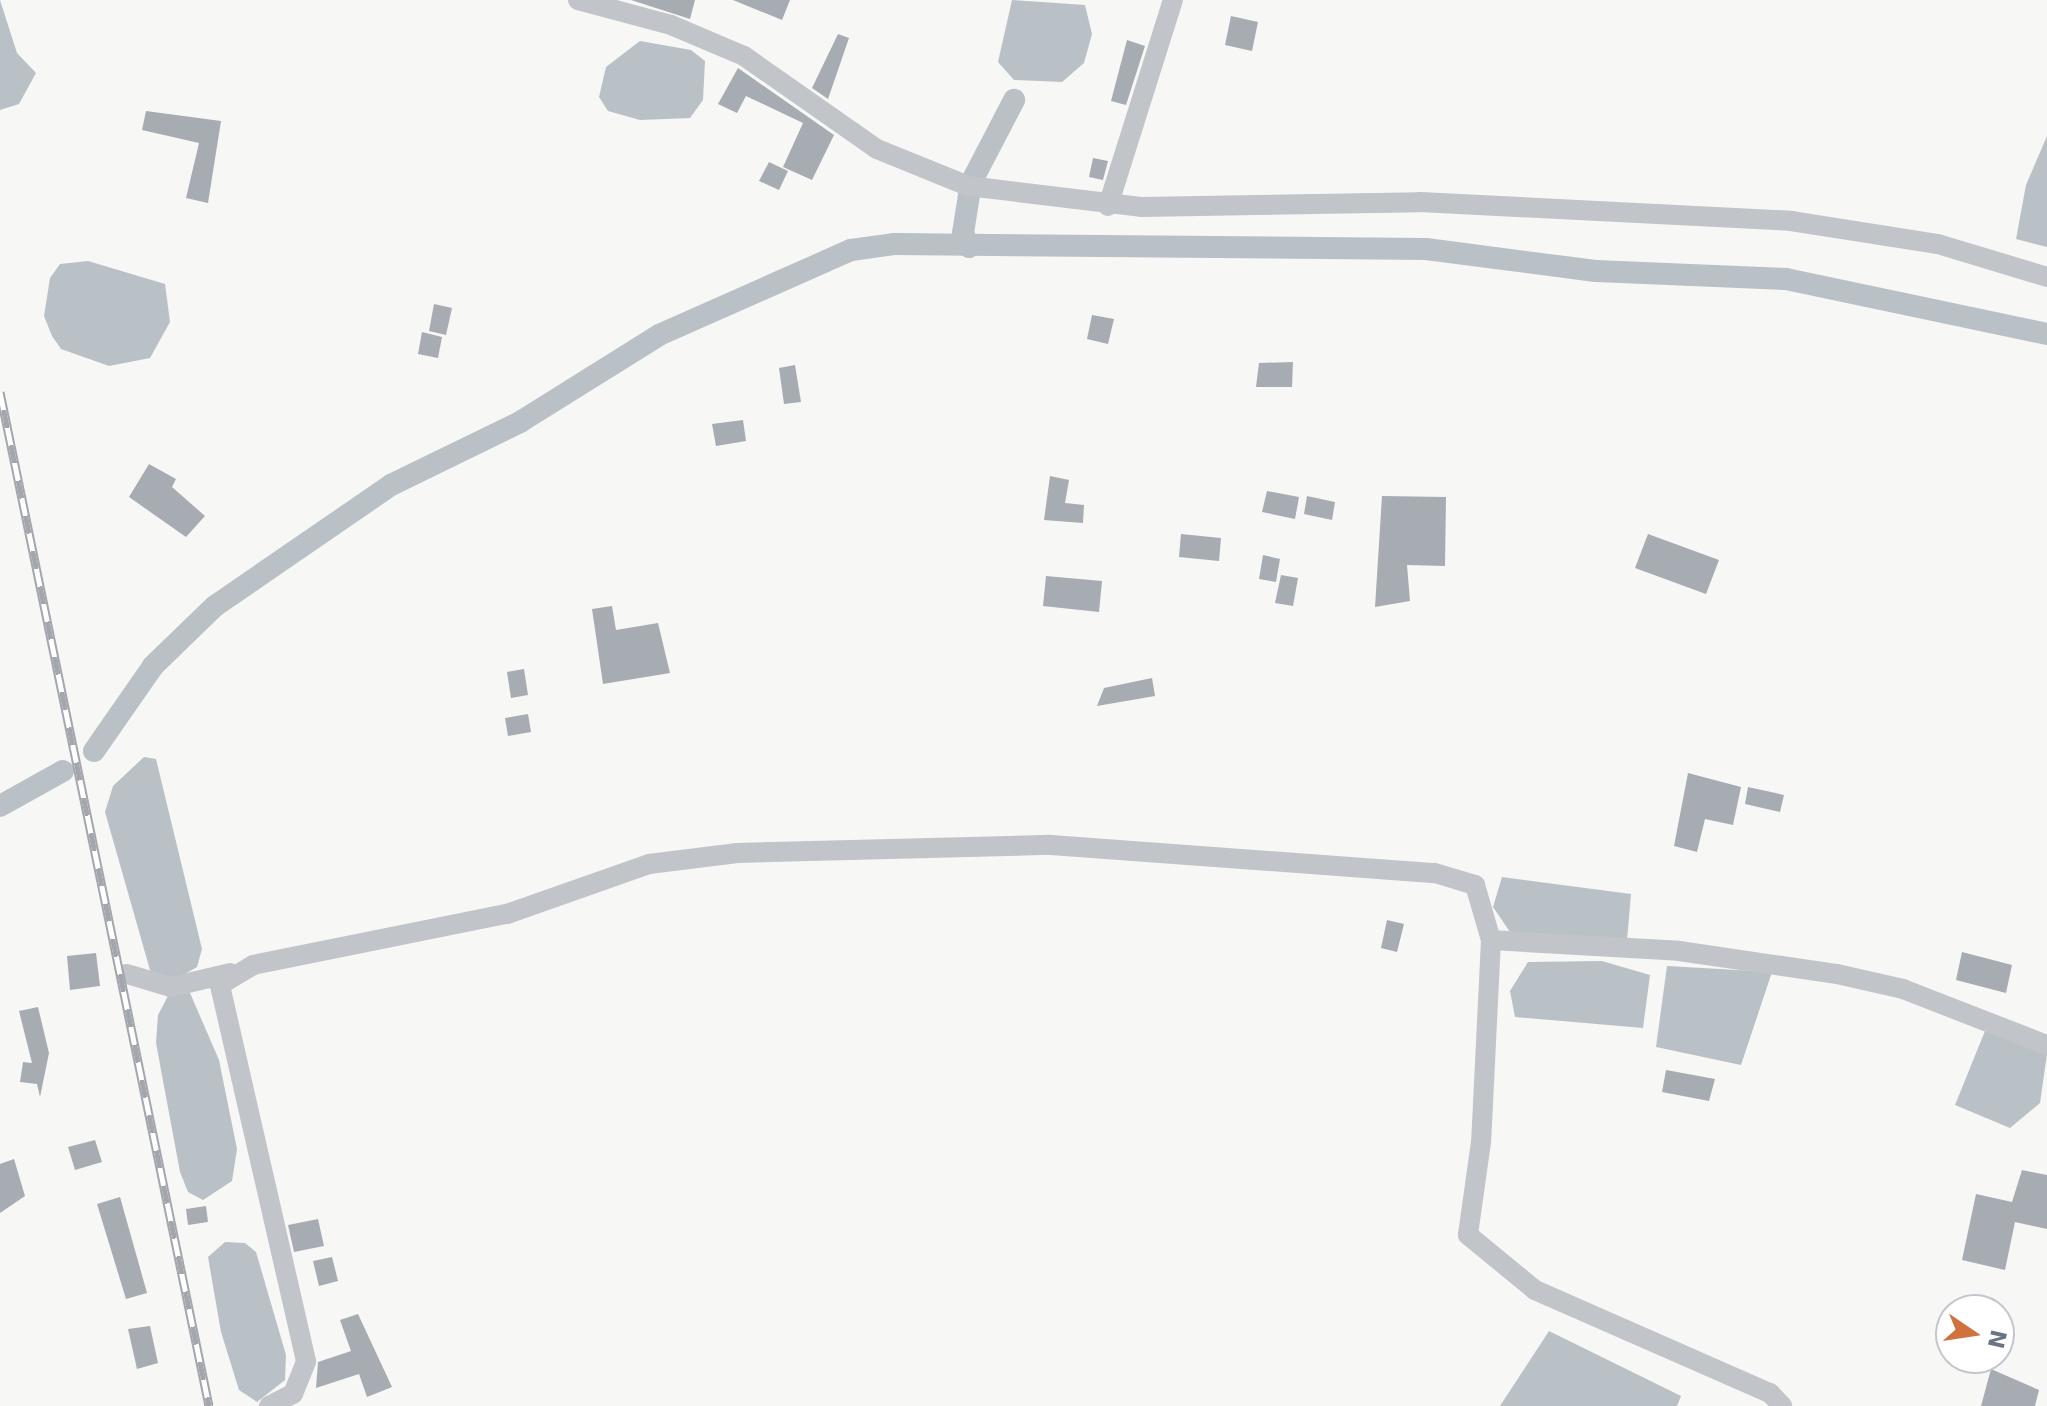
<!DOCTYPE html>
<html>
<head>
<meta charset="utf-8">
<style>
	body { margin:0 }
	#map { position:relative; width:2047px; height:1406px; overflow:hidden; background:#f7f7f5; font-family:"DejaVu Sans",sans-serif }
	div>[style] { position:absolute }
	.water>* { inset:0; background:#b9c1c6 }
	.canal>* { height:22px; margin:-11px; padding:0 11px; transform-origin:11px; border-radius:11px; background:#b9c1c6 }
	.building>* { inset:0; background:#a7acb3 }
	.minor>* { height:20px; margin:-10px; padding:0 10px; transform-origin:10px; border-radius:10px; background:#c1c4c8 }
	.rail>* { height:9px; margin-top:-4.5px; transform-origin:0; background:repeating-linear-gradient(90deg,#fff 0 18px,#a3a7ad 0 36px); box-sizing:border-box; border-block:2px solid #a3a7ad }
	span { translate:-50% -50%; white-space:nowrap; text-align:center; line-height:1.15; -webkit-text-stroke:8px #fff; paint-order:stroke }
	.north { position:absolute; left:1935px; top:1294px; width:80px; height:80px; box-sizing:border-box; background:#fff; border:2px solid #c3c7cd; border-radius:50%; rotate:103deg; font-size:22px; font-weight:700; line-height:32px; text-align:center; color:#6a7482 }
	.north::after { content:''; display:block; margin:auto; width:28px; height:36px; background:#cf723e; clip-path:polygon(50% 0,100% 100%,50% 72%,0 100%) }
</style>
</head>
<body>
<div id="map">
	<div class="water">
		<div style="clip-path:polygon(0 0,17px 53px,36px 73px,19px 104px,0 110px)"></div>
		<div style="clip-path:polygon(1012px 0,1085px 5px,1092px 34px,1084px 63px,1062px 82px,1014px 80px,998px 62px)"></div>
		<div style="clip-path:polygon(640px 41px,691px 50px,705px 61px,703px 100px,690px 118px,640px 120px,608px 111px,599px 97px,606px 67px)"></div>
		<div style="clip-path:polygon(2047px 136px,2047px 247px,2016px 239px,2026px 185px)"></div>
		<div style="clip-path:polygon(88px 261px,165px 284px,170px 322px,150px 358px,109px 366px,61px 349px,52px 336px,44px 316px,50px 278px,60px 264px)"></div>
		<div style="clip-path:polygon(144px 757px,156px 759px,202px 949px,197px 967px,178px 978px,152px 977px,105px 812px,113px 786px)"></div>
		<div style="clip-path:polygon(1502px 877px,1631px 894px,1627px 940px,1510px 932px,1493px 907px)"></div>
		<div style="clip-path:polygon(1602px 961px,1650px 975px,1643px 1028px,1515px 1017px,1510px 991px,1528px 962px)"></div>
		<div style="clip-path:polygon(1667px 966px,1772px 972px,1741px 1065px,1656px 1047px)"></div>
		<div style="clip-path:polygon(190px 993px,219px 1060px,237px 1149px,232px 1181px,203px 1200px,188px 1192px,180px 1172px,156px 1043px,158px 1015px,169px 994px)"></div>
		<div style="clip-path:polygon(1985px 1031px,2047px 1054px,2040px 1103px,2010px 1128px,1955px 1105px)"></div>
		<div style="clip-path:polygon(225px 1242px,245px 1243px,256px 1252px,286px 1355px,285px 1380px,257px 1402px,239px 1390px,221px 1332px,208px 1257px)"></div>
		<div style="clip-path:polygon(1549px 1331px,1681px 1396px,1677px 1406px,1500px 1406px)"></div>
	</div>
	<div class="canal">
		<div style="left:974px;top:177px;width:87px;rotate:-62.5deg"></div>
		<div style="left:969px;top:247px;width:15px;rotate:-113deg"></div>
		<div style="left:963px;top:233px;width:37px;rotate:-81deg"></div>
		<div style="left:94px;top:751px;width:103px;rotate:-55.2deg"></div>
		<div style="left:153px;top:666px;width:86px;rotate:-44.1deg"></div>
		<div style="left:215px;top:606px;width:214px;rotate:-34.5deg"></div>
		<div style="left:391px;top:485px;width:144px;rotate:-26deg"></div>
		<div style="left:520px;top:422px;width:164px;rotate:-32deg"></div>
		<div style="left:659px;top:335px;width:210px;rotate:-23.9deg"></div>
		<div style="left:851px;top:250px;width:43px;rotate:-7.9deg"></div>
		<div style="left:894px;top:244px;width:532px;rotate:0.54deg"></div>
		<div style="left:1426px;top:249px;width:171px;rotate:7.4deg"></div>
		<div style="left:1596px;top:271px;width:190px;rotate:2.4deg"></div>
		<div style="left:1786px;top:279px;width:267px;rotate:11.9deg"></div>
		<div style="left:0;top:806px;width:72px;rotate:-29.1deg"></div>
	</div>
	<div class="building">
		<div style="clip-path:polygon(631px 0,695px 0,690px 19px)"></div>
		<div style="clip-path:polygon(733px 0,790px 0,782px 20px)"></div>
		<div style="clip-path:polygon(1231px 16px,1258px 22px,1252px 51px,1225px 45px)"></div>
		<div style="clip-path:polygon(838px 34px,849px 38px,828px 99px,812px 88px)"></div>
		<div style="clip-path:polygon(1127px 40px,1145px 46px,1126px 105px,1111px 101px)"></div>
		<div style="clip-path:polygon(738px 68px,834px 135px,812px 180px,783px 167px,803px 123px,746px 96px,737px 113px,718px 104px)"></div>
		<div style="clip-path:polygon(146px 111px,221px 121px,208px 203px,186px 198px,199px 143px,142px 130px)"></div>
		<div style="clip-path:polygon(1093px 158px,1108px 161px,1103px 180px,1089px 177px)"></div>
		<div style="clip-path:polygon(769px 162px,788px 171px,779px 190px,759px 181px)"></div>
		<div style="clip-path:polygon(434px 304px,452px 308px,446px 335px,429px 331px)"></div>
		<div style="clip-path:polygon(1092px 315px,1114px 319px,1108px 344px,1087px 339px)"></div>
		<div style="clip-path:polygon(422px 332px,442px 337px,438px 358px,418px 354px)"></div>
		<div style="clip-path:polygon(1293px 362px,1292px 387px,1256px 387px,1259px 363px)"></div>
		<div style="clip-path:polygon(795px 365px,801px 402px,784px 404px,779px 368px)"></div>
		<div style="clip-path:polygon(743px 420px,746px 441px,716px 446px,712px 424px)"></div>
		<div style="clip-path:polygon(149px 464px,176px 479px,172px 487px,205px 516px,186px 537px,129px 497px)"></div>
		<div style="clip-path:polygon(1050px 476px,1069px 480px,1065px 503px,1084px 505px,1083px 523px,1044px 520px)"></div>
		<div style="clip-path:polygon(1267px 491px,1299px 497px,1295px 519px,1262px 512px)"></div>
		<div style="clip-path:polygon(1307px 496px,1335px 502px,1332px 520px,1304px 514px)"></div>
		<div style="clip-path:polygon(1382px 496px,1446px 497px,1445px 566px,1407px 565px,1410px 601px,1375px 607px)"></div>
		<div style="clip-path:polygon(1181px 534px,1221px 538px,1219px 561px,1179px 557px)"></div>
		<div style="clip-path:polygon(1648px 534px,1719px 560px,1706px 594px,1635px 568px)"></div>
		<div style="clip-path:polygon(1263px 555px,1280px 559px,1276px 582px,1259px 579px)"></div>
		<div style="clip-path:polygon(1281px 575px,1298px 578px,1293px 606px,1275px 603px)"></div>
		<div style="clip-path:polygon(1046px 576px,1102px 581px,1099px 612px,1043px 606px)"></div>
		<div style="clip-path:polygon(612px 606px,616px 630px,658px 623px,670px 673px,603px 684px,592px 609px)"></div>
		<div style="clip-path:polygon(524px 669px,528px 695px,511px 698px,507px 672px)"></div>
		<div style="clip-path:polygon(1152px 678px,1155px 696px,1097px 706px,1104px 688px)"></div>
		<div style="clip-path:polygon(528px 714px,531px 732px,508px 736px,505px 718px)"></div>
		<div style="clip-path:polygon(1688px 773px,1741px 787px,1733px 825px,1705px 819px,1697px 852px,1674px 846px)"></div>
		<div style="clip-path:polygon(1748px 787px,1784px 795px,1780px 812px,1745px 804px)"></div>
		<div style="clip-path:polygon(1387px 920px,1404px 924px,1397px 952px,1381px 948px)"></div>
		<div style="clip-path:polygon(1962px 952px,2012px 965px,2006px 993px,1956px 980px)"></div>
		<div style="clip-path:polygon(96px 953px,100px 986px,70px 990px,67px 956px)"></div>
		<div style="clip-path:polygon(38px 1007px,49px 1053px,40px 1097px,37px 1084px,20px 1082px,23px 1062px,32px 1063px,19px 1011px)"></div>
		<div style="clip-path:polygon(1666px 1070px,1715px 1079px,1709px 1101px,1662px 1092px)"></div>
		<div style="clip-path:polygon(95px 1140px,102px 1162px,75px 1170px,68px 1147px)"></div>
		<div style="clip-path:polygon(14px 1159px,25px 1196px,0 1213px,0 1164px)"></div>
		<div style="clip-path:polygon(2022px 1170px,2047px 1175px,2047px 1229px,2015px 1222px,2005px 1270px,1962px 1260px,1976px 1194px,2012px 1202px)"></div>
		<div style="clip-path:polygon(120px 1197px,147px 1293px,126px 1299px,97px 1204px)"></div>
		<div style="clip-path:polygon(206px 1206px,208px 1222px,188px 1225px,186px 1209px)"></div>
		<div style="clip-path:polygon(318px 1219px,324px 1246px,294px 1252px,288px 1225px)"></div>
		<div style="clip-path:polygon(332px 1257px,338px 1281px,319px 1286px,313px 1261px)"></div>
		<div style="clip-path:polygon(358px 1314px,392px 1387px,367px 1397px,359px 1374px,316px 1388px,318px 1362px,351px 1351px,340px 1320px)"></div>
		<div style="clip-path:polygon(150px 1326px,158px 1363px,137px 1369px,128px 1329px)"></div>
		<div style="clip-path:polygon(1991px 1369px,2039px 1390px,2035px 1406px,1981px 1406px)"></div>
	</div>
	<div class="minor">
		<div style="left:578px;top:0;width:96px;rotate:15deg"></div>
		<div style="left:671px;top:25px;width:79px;rotate:23deg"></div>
		<div style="left:744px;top:56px;width:162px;rotate:35deg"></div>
		<div style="left:877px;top:149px;width:98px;rotate:22.1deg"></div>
		<div style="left:968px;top:186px;width:174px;rotate:6.9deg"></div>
		<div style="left:1141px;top:207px;width:279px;rotate:-1deg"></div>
		<div style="left:1420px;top:202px;width:371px;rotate:2.9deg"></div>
		<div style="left:1791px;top:221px;width:149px;rotate:8.9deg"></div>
		<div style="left:1938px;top:244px;width:114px;rotate:16.8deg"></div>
		<div style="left:1108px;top:206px;width:216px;rotate:-72.5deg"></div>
		<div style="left:1491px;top:940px;width:202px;rotate:92.8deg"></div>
		<div style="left:1481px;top:1142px;width:94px;rotate:98deg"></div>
		<div style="left:1468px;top:1235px;width:87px;rotate:39.4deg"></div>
		<div style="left:1535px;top:1290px;width:257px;rotate:23.7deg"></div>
		<div style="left:1770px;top:1393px;width:18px;rotate:47deg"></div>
		<div style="left:127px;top:974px;width:46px;rotate:16.5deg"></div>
		<div style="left:171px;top:987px;width:61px;rotate:-13.3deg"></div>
		<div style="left:269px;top:1406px;width:27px;rotate:-27deg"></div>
		<div style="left:293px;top:1394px;width:35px;rotate:-68deg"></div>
		<div style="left:306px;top:1361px;width:386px;rotate:-102.9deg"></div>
		<div style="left:220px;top:985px;width:39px;rotate:-31deg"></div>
		<div style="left:253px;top:965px;width:259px;rotate:-11.4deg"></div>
		<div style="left:507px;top:914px;width:151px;rotate:-19.4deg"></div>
		<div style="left:649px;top:864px;width:89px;rotate:-7.1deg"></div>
		<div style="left:737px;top:853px;width:314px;rotate:-1.5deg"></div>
		<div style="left:1051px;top:845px;width:385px;rotate:4.2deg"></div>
		<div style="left:1435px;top:873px;width:42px;rotate:16.7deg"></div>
		<div style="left:1475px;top:885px;width:57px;rotate:73.8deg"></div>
		<div style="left:1491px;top:940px;width:188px;rotate:3.3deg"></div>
		<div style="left:1679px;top:951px;width:160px;rotate:8.3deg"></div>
		<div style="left:1837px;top:974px;width:68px;rotate:12.8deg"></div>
		<div style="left:1903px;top:989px;width:155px;rotate:21.3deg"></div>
	</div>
	<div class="rail">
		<div style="left:0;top:392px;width:1035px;rotate:78.35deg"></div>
	</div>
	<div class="north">N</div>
</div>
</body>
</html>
